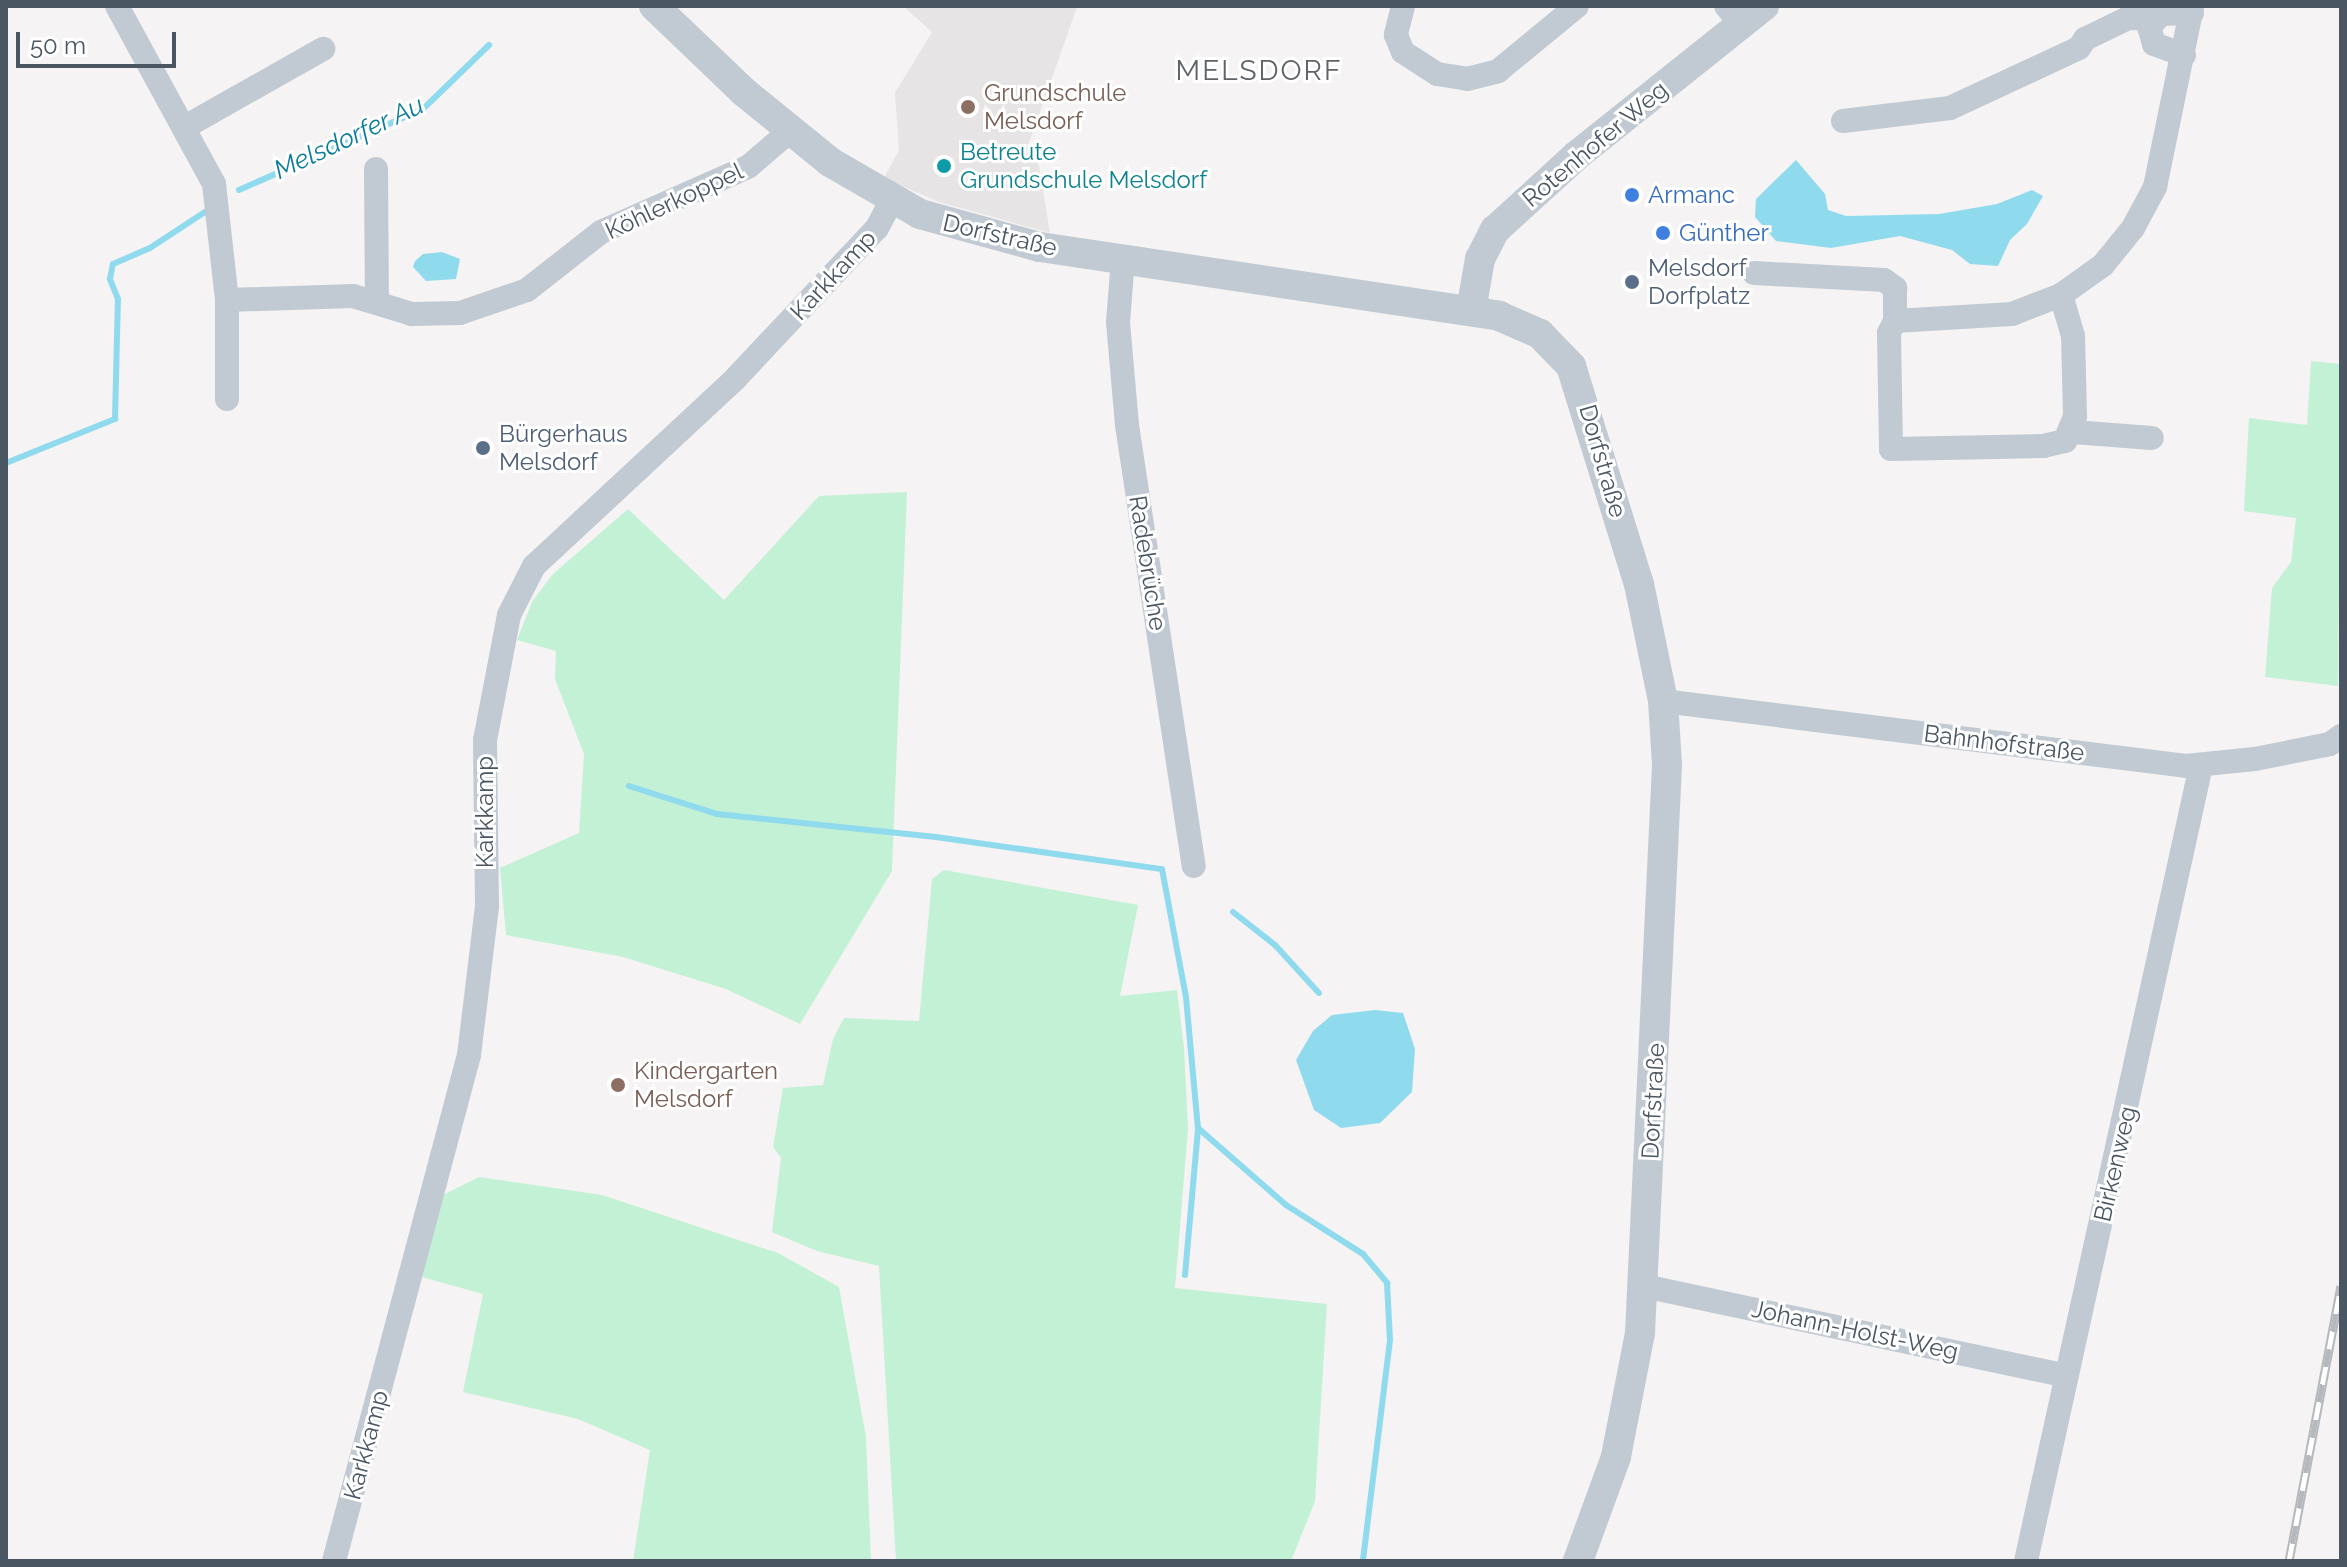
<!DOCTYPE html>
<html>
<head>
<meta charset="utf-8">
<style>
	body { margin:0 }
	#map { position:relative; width:2347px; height:1567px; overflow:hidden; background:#f5f3f3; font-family:Raleway,sans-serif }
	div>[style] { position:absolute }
	.education>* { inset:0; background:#e6e4e5 }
	.green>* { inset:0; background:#c3f1d5 }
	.water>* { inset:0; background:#90daee }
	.stream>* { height:6px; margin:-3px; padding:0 3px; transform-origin:3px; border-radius:3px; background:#90daee }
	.minor>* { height:24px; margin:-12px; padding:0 12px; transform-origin:12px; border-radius:12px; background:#c1cad2 }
	.tertiary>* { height:30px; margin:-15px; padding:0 15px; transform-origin:15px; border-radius:15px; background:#c1cad2 }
	.rail>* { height:9px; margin-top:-4.5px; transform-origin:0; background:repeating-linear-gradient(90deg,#fff 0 18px,#b5b8bd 0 36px); box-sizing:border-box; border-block:2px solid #b5b8bd }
	.dots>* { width:22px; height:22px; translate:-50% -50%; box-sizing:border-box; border:4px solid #fff; border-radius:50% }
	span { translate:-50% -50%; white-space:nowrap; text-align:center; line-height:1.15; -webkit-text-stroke:6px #fff; paint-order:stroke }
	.education-label { font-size:24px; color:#785e54 }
	.left { translate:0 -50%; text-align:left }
	.street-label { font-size:24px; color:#4a5661 }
	.culture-label { font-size:24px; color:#0d838f }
	.shop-label { font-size:24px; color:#366cbe }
	.service-label { font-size:24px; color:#4e5e75 }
	.water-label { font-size:26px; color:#0c7c9b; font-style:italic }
	.quarter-label { font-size:28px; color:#5f6368; letter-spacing:2px }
	.frame { position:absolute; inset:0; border:8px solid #4a5661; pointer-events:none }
	.scale { position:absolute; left:16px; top:32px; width:160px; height:36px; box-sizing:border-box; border:4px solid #4a5661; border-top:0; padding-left:10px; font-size:24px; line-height:28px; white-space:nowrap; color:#4a5661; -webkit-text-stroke:6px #fff; paint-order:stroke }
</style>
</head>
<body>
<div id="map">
	<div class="education">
		<div style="clip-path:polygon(903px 6px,1077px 7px,1028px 146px,1039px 166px,1050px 233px,939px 202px,884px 178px,899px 150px,895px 93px,932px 32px)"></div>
	</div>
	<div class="green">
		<div style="clip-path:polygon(2311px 361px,2341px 364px,2338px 686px,2265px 677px,2272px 588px,2291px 562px,2296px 518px,2244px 511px,2249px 418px,2307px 425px)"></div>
		<div style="clip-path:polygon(907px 492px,892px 871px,800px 1024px,726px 989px,623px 957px,506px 935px,500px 868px,579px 833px,584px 754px,555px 679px,556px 651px,517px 640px,532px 602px,552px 575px,628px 509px,724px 600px,819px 496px)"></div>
		<div style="clip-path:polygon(944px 870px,1138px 905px,1120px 996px,1177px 990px,1184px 1048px,1188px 1129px,1175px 1288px,1327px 1304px,1315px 1501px,1291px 1561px,896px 1561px,879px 1266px,817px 1251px,772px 1232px,781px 1158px,773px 1147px,783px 1088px,823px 1085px,833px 1039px,844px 1018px,919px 1021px,932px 879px)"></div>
		<div style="clip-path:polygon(479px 1177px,602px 1195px,778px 1253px,839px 1287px,866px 1437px,871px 1561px,633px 1561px,650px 1450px,578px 1419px,463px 1392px,483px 1294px,418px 1276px,441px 1196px)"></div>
	</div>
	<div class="water">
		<div style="clip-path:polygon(1796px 160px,1825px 194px,1828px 210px,1846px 216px,1939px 214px,1997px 204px,2032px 190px,2043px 196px,2027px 224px,2010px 240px,1998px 266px,1970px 264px,1952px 250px,1900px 236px,1831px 248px,1776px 241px,1755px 217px,1756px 199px)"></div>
		<div style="clip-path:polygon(442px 252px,460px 259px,456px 279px,426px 281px,413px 267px,415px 261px,423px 254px)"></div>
		<div style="clip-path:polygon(1375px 1010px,1403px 1013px,1415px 1049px,1412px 1092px,1380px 1123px,1341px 1128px,1314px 1110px,1296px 1060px,1313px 1031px,1332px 1015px)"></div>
	</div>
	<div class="stream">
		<div style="left:239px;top:190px;width:201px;rotate:-23.8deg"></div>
		<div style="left:423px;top:109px;width:92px;rotate:-44.1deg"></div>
		<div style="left:6px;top:463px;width:118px;rotate:-22deg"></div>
		<div style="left:115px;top:419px;width:120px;rotate:-88.6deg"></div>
		<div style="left:118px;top:299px;width:22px;rotate:-112deg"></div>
		<div style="left:110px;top:279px;width:15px;rotate:-79deg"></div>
		<div style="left:113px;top:264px;width:40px;rotate:-23.4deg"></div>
		<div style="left:150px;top:248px;width:66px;rotate:-33.2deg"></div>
		<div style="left:629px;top:786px;width:92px;rotate:17.7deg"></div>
		<div style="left:717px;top:814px;width:220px;rotate:6deg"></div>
		<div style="left:936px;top:837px;width:228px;rotate:8.1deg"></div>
		<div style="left:1162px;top:869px;width:130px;rotate:79.4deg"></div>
		<div style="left:1186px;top:997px;width:132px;rotate:84.8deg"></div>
		<div style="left:1198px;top:1128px;width:117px;rotate:41.2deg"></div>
		<div style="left:1286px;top:1205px;width:91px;rotate:32.5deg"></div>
		<div style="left:1363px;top:1254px;width:38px;rotate:50deg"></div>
		<div style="left:1387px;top:1283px;width:57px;rotate:87deg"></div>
		<div style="left:1390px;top:1340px;width:223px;rotate:97deg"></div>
		<div style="left:1233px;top:912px;width:53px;rotate:38.2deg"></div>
		<div style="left:1275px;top:945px;width:65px;rotate:47.5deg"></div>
		<div style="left:1185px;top:1275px;width:148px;rotate:-84.9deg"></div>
	</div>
	<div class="minor">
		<div style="left:117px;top:6px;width:203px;rotate:61.4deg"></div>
		<div style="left:214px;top:184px;width:117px;rotate:83.6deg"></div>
		<div style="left:227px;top:300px;width:126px;rotate:-1.8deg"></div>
		<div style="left:353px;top:296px;width:62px;rotate:17deg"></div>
		<div style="left:412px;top:314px;width:48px;rotate:-1.2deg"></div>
		<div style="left:460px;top:313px;width:71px;rotate:-18.9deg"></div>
		<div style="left:527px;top:290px;width:94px;rotate:-38.1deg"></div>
		<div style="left:601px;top:232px;width:161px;rotate:-23.9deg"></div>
		<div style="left:748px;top:167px;width:55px;rotate:-40.6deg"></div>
		<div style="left:1403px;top:6px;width:30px;rotate:104deg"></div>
		<div style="left:1396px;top:35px;width:18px;rotate:68deg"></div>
		<div style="left:1403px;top:52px;width:40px;rotate:32.9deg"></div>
		<div style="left:1437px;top:74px;width:30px;rotate:9deg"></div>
		<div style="left:1467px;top:79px;width:32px;rotate:-14deg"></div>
		<div style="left:1498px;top:71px;width:102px;rotate:-39.4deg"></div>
		<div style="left:1726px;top:6px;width:23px;rotate:50deg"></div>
		<div style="left:2184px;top:55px;width:32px;rotate:-160deg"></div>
		<div style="left:2154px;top:44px;width:18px;rotate:-106deg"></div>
		<div style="left:2149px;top:27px;width:18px;rotate:-47deg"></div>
		<div style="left:2161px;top:14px;width:31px;rotate:-2deg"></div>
		<div style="left:1843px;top:121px;width:108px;rotate:-6.9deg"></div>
		<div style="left:1950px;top:108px;width:142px;rotate:-24.9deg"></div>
		<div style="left:2079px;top:48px;width:11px;rotate:-56deg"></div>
		<div style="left:2085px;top:39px;width:48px;rotate:-26deg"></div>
		<div style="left:2128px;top:18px;width:25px;rotate:2deg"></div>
		<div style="left:185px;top:127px;width:159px;rotate:-29.5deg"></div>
		<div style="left:376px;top:169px;width:131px;rotate:89.6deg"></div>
		<div style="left:1123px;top:259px;width:63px;rotate:94.5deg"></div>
		<div style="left:1118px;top:322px;width:103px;rotate:85deg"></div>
		<div style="left:1127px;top:425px;width:446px;rotate:81.4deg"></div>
		<div style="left:1754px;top:273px;width:130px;rotate:3.1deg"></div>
		<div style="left:1884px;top:280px;width:14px;rotate:36deg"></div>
		<div style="left:1895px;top:288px;width:33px;rotate:90deg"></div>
		<div style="left:1895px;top:321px;width:13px;rotate:117deg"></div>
		<div style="left:1889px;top:333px;width:116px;rotate:89deg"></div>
		<div style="left:1891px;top:449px;width:152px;rotate:-1.1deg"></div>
		<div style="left:2043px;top:446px;width:23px;rotate:-13deg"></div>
		<div style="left:2065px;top:441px;width:27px;rotate:-68deg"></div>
		<div style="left:2075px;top:416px;width:80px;rotate:-91.4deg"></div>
		<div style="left:2073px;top:336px;width:43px;rotate:-106.3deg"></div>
		<div style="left:227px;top:300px;width:99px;rotate:90deg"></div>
		<div style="left:1895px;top:321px;width:117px;rotate:-3.4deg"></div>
		<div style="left:2012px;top:314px;width:53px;rotate:-21.2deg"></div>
		<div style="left:2061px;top:295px;width:52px;rotate:-35.5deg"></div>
		<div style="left:2103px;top:265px;width:48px;rotate:-51deg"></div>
		<div style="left:2133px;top:228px;width:47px;rotate:-61.8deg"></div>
		<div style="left:2155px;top:187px;width:185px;rotate:-78.4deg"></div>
		<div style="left:2073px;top:432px;width:79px;rotate:4.3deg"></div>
		<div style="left:1663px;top:701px;width:527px;rotate:7.08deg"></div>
		<div style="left:2186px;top:766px;width:69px;rotate:-5.8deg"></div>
		<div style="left:2255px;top:759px;width:76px;rotate:-11.3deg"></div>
		<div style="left:2330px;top:744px;width:14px;rotate:-36deg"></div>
		<div style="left:1644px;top:1286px;width:432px;rotate:12deg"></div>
		<div style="left:334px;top:1561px;width:524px;rotate:-75.06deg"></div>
		<div style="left:469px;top:1055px;width:150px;rotate:-83.1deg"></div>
		<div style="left:487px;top:906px;width:166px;rotate:-90.7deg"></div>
		<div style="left:485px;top:740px;width:127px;rotate:-79.1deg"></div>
		<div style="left:509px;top:615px;width:55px;rotate:-63deg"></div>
		<div style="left:534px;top:566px;width:275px;rotate:-42.9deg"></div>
		<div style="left:735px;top:379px;width:207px;rotate:-46.8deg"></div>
		<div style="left:877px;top:228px;width:32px;rotate:-62deg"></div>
		<div style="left:2026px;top:1561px;width:814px;rotate:-77.59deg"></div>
	</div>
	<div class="tertiary">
		<div style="left:654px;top:6px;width:124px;rotate:43.7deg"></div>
		<div style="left:744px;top:92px;width:111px;rotate:39.1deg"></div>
		<div style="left:830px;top:162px;width:104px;rotate:30deg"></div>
		<div style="left:920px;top:214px;width:124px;rotate:15.4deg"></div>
		<div style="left:1040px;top:247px;width:464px;rotate:8.5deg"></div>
		<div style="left:1499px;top:316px;width:45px;rotate:23.7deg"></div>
		<div style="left:1540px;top:334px;width:45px;rotate:45.9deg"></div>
		<div style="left:1571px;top:366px;width:228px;rotate:72.7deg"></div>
		<div style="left:1639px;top:584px;width:119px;rotate:78.4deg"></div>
		<div style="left:1663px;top:701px;width:64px;rotate:86.4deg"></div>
		<div style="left:1667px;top:765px;width:569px;rotate:92.72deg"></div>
		<div style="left:1640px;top:1333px;width:126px;rotate:101deg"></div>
		<div style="left:1616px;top:1457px;width:111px;rotate:110.1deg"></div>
		<div style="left:1471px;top:311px;width:53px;rotate:-80.2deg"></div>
		<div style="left:1480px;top:259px;width:33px;rotate:-63deg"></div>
		<div style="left:1495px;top:230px;width:110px;rotate:-42.4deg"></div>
		<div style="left:1576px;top:156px;width:241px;rotate:-38.6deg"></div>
	</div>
	<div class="rail">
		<div style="left:2289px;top:1561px;width:280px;rotate:-79.3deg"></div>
	</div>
	<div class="dots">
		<div style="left:968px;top:107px;background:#8d6e63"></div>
		<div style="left:944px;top:166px;background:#0f9aa8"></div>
		<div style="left:1632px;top:195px;background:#3f7fe0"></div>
		<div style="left:1663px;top:233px;background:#3f7fe0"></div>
		<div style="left:1632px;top:282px;background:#5c6f8a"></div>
		<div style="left:483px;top:448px;background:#5c6f8a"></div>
		<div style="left:618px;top:1085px;background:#8d6e63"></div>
	</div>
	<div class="education-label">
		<span class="left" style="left:984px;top:107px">Grundschule<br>Melsdorf</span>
		<span class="left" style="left:634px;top:1085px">Kindergarten<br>Melsdorf</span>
	</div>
	<div class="street-label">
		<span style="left:1595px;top:144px;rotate:-40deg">Rotenhofer Weg</span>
		<span style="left:674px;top:201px;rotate:-25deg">Köhlerkoppel</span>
		<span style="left:1000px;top:235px;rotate:13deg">Dorfstraße</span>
		<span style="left:833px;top:275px;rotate:-47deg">Karkkamp</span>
		<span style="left:1603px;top:461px;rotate:74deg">Dorfstraße</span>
		<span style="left:1148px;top:563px;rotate:81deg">Radebrüche</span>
		<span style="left:2004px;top:743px;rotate:7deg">Bahnhofstraße</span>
		<span style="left:485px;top:812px;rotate:-90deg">Karkkamp</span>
		<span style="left:1653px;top:1101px;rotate:-87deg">Dorfstraße</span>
		<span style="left:2115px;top:1164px;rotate:-77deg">Birkenweg</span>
		<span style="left:1855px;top:1330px;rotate:12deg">Johann-Holst-Weg</span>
		<span style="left:366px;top:1445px;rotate:-75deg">Karkkamp</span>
	</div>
	<div class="culture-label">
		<span class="left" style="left:960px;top:166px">Betreute<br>Grundschule Melsdorf</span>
	</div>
	<div class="shop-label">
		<span class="left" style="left:1648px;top:195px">Armanc</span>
		<span class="left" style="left:1679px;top:233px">Günther</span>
	</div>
	<div class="service-label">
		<span class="left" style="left:1648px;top:282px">Melsdorf<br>Dorfplatz</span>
		<span class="left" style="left:499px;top:448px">Bürgerhaus<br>Melsdorf</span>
	</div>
	<div class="water-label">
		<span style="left:349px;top:138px;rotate:-25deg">Melsdorfer Au</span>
	</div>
	<div class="quarter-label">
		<span style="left:1259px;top:71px">MELSDORF</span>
	</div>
	<div class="frame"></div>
	<div class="scale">50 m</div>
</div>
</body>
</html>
